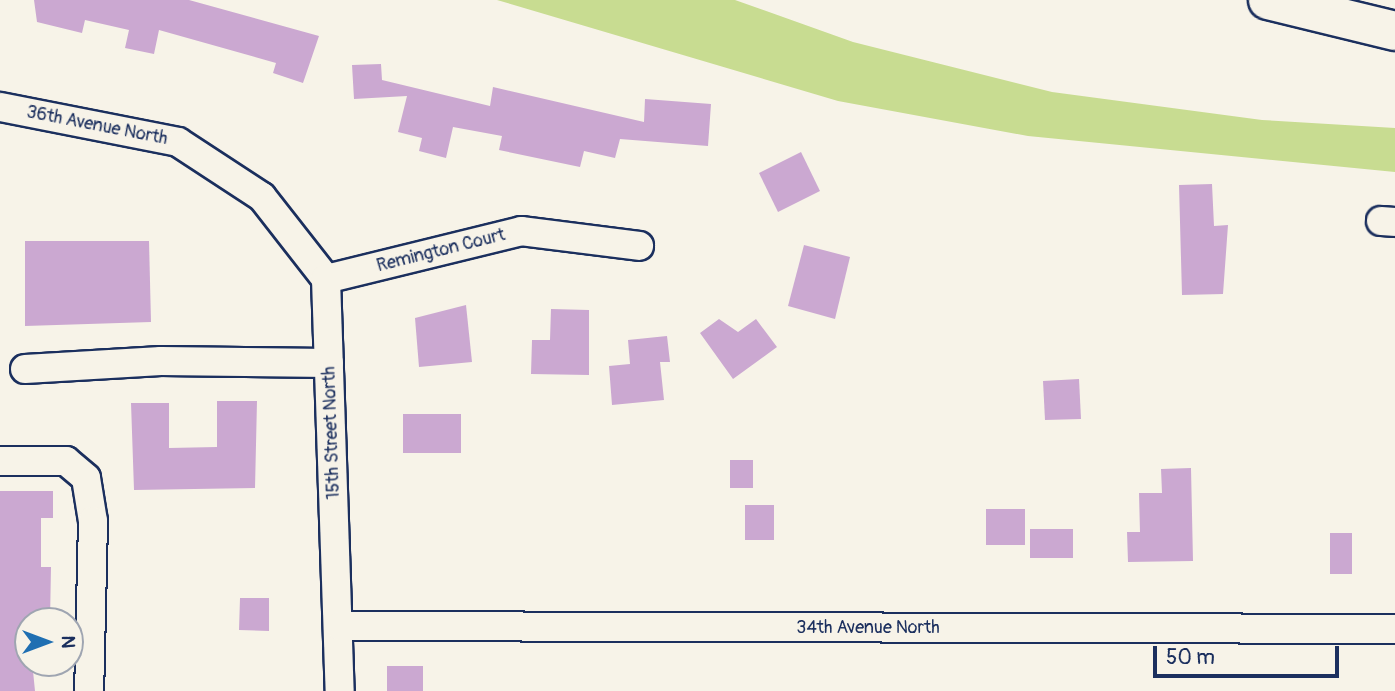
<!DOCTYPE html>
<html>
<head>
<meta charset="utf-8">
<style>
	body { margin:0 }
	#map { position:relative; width:1395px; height:691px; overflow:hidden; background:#f7f3e8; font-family:Pangolin,sans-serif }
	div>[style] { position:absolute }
	.green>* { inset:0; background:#c8dc91 }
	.building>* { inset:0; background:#cba8d1 }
	.roads { filter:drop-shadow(2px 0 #1b2f5e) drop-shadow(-2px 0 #1b2f5e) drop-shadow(0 2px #1b2f5e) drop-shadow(0 -2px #1b2f5e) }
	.minor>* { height:28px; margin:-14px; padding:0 14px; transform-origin:14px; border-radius:14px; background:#f7f3e8 }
	.trunk>* { height:38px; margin:-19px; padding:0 19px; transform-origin:19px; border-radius:19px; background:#f7f3e8 }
	span { translate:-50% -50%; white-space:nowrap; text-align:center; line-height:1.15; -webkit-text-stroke:7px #f7f3e8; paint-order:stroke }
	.street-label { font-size:18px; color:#1b2f5e }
	.north { position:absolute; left:14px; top:607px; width:70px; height:70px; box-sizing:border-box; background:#f7f3e8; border:2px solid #9fa5b1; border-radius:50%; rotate:90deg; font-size:19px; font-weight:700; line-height:28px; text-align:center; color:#1b2f5e }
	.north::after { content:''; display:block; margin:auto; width:24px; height:32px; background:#1f6fb2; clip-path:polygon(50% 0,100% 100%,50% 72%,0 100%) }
	.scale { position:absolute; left:1153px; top:646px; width:186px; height:32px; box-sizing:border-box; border:4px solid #1b2f5e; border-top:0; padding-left:9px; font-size:21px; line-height:24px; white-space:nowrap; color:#1b2f5e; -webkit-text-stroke:5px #f7f3e8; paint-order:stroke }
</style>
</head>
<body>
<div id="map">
	<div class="green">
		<div style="clip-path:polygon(497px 0,735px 0,853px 42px,1052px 92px,1262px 120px,1395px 128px,1395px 172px,1028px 136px,838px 101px)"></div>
	</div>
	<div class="building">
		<div style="clip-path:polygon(34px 0,189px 0,319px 36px,303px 83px,273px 73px,276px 63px,159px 30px,154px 54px,125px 48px,129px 30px,85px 20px,82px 33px,37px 22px)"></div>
		<div style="clip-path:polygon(381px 64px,382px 80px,490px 106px,493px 87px,644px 122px,645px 99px,711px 104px,708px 146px,620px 139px,615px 158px,584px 151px,580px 167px,499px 150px,502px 136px,453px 127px,446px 158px,419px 151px,422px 138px,398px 132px,407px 96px,354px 99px,352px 65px)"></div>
		<div style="clip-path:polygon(801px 152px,820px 191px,778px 212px,759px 173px)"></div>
		<div style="clip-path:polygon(1212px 184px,1214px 226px,1228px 225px,1223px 294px,1182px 295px,1179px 185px)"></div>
		<div style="clip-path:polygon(25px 241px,149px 241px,151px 322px,25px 326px)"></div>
		<div style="clip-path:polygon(804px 245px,850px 257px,835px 319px,788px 306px)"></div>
		<div style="clip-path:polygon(466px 305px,472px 362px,419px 367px,415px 318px)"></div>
		<div style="clip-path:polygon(551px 309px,589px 310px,589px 375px,531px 374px,532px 340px,550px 340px)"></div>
		<div style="clip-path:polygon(719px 319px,738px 332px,756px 319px,777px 347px,733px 379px,700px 333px)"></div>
		<div style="clip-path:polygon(667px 336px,670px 362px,660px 362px,664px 400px,612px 405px,609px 366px,630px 364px,628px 340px)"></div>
		<div style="clip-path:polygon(1079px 379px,1081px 419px,1045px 420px,1043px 381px)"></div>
		<div style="clip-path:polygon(217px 401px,257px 401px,255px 488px,134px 490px,131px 403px,169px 403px,169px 448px,217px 447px)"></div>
		<div style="clip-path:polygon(403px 414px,461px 414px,461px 453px,403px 453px)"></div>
		<div style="clip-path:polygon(730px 460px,753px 460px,753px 488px,730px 488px)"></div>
		<div style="clip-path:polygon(1191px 468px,1193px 561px,1128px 562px,1127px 532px,1140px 532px,1139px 493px,1162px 493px,1161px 469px)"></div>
		<div style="clip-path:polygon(0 491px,53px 491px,53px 518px,41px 518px,41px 567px,51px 567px,50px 621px,28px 621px,35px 691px,0 691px)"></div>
		<div style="clip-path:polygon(745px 505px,774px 505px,774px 540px,745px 540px)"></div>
		<div style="clip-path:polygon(986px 509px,1025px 509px,1025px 545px,986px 545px)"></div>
		<div style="clip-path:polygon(1030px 529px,1073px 529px,1073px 558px,1030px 558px)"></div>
		<div style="clip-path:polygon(1330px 533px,1352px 533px,1352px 574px,1330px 574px)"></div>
		<div style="clip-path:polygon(240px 598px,269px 598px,269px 631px,239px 630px)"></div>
		<div style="clip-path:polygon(387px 666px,423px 666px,423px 691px,387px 691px)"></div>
	</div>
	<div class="roads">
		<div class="minor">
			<div style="left:0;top:107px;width:181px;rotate:11.1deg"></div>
			<div style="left:178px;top:142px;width:100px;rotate:33.2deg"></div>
			<div style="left:262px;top:197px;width:104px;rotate:52deg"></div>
			<div style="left:326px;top:279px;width:412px;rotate:88.1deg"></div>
			<div style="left:1381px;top:221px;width:14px;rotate:4deg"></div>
			<div style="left:326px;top:279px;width:201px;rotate:-13.8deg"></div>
			<div style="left:521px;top:231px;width:119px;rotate:7.2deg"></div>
			<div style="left:25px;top:369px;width:136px;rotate:-3.4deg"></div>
			<div style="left:161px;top:361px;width:168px;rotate:0.7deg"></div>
			<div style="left:0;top:461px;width:66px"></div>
			<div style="left:66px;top:461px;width:26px;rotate:40deg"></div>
			<div style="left:86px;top:478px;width:44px;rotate:80.8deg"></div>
			<div style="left:93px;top:521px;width:170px;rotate:91.3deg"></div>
			<div style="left:340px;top:626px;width:1055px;rotate:0.16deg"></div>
		</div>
		<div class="trunk">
			<div style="left:1268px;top:0;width:131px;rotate:13.7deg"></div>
		</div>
	</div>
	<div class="street-label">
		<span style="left:97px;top:126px;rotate:11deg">36th Avenue North</span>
		<span style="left:441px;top:251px;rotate:-14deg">Remington Court</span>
		<span style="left:332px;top:433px;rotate:-92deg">15th Street North</span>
		<span style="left:868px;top:628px">34th Avenue North</span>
	</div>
	<div class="north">N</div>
	<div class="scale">50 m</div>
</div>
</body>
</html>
